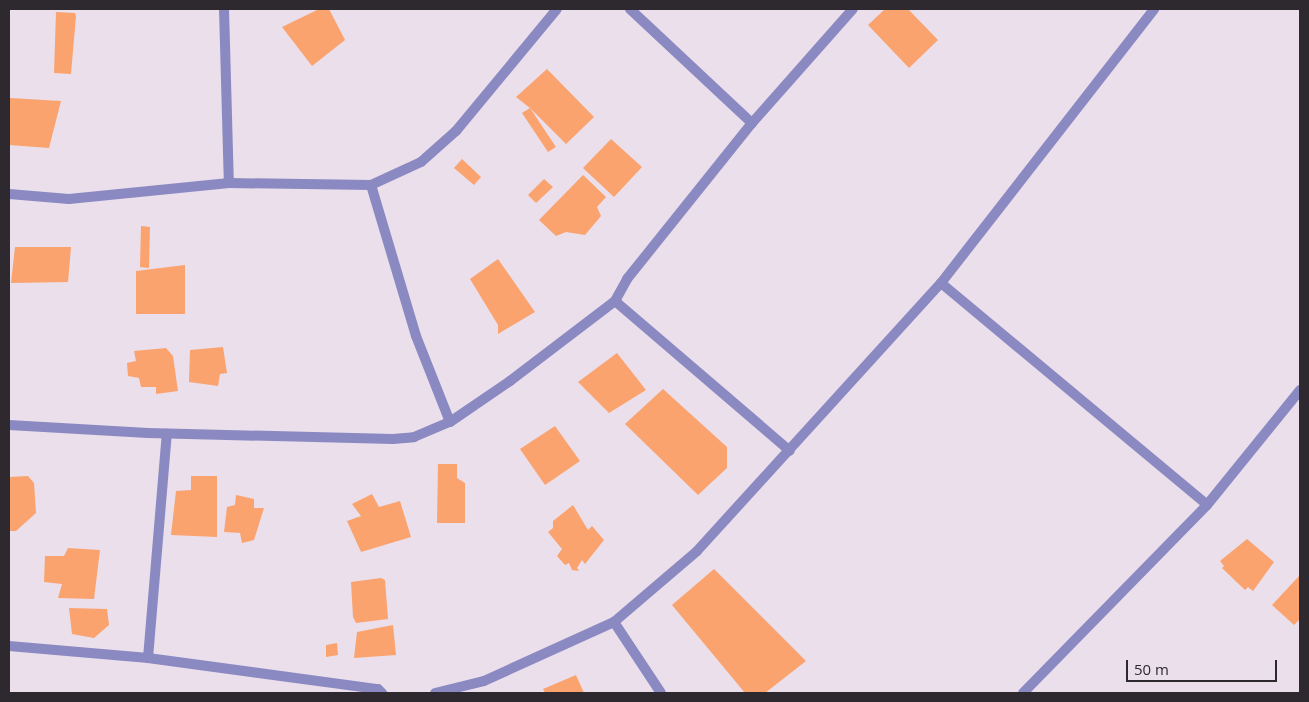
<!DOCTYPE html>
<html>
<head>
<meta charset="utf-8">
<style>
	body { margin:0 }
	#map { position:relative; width:1309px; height:702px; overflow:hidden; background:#ebdfeb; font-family:"Open Sans",sans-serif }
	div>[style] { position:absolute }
	.building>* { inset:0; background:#faa36e }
	.street>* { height:10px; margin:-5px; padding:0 5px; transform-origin:5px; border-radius:5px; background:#8b89c1 }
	span { translate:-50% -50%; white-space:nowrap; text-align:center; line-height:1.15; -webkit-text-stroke:4px #ebdfeb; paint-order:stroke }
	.frame { position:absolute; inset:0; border:10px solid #2e292e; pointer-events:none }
	.scale { position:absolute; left:1126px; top:660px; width:151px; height:22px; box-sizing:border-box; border:2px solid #2e292e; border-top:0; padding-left:6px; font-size:15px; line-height:18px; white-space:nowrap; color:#2e292e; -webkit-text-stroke:4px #ebdfeb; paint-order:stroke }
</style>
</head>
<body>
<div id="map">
	<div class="building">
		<div style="clip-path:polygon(319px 9px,329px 9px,345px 40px,312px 66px,282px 27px)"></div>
		<div style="clip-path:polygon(885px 9px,908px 9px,938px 40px,909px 68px,868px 25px)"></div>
		<div style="clip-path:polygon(56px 12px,75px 13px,76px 16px,71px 74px,54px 73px)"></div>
		<div style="clip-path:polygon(547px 69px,594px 117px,566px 144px,530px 108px,556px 147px,548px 152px,522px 113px,530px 108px,516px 97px)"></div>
		<div style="clip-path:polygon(10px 98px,61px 101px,49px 148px,9px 145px)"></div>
		<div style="clip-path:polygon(611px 139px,642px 167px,614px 197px,583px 168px)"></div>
		<div style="clip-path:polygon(462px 159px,481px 177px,474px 185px,454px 168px)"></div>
		<div style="clip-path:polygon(583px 175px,606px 197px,597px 207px,601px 216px,585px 235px,566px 232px,556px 236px,539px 220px)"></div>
		<div style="clip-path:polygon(544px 179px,553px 187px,536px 203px,528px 195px)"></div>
		<div style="clip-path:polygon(141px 226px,150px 227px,149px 268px,140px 267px)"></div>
		<div style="clip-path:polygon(15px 247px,71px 247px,68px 282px,11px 283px)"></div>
		<div style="clip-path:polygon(498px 259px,535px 312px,498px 334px,498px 325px,470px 279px)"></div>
		<div style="clip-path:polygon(185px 265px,185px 314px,136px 314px,136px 271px)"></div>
		<div style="clip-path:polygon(223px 347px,227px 373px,220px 374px,218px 386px,189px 382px,190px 350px)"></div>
		<div style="clip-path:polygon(166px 348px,173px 356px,178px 391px,156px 394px,156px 387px,141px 387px,139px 378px,128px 376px,127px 363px,136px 361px,134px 351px)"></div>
		<div style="clip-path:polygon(617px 353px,646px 390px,609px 413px,578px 382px)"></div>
		<div style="clip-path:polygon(663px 389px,727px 447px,727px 468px,698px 495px,625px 424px)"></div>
		<div style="clip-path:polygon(555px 426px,580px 461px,545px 485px,520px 449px)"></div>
		<div style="clip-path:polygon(438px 464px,457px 464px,457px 478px,465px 483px,465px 523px,437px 523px)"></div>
		<div style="clip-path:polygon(28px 476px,34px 483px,36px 513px,16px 531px,9px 531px,9px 477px)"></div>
		<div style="clip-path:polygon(191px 476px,217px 476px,217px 537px,171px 535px,176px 491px,191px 490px)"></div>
		<div style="clip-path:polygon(372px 494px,379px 507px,400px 501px,411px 537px,361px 552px,347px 521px,361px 516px,352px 504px)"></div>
		<div style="clip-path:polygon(236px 495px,254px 499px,254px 508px,264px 508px,254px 540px,242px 543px,240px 533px,224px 532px,227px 507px,235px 505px)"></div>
		<div style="clip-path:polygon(573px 505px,588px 530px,592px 526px,604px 540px,585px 564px,582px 560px,577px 568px,579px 571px,572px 570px,569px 563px,565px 565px,557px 556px,562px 549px,548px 532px,553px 528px,553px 521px)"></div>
		<div style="clip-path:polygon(1247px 539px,1274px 562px,1253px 591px,1248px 587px,1245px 590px,1222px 568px,1224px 566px,1220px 561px)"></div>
		<div style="clip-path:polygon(68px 548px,100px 550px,94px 599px,58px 598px,62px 584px,44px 582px,45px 556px,64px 556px)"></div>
		<div style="clip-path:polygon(714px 569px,806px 661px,765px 693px,745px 693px,672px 605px)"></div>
		<div style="clip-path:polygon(1300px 575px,1300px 619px,1294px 625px,1272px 605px)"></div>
		<div style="clip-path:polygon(381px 578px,385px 580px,388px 619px,356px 623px,353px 617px,351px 582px)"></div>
		<div style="clip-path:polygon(69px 608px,107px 609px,109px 625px,94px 638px,72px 634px)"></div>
		<div style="clip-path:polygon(393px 625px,396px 655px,354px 658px,357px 632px)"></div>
		<div style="clip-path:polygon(337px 643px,338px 655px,326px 657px,326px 645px)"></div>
		<div style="clip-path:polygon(576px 675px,584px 693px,545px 693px,543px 689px)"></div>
	</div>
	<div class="street">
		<div style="left:224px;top:9px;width:174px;rotate:88.4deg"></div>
		<div style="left:630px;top:9px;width:167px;rotate:43.1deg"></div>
		<div style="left:371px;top:185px;width:158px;rotate:73.4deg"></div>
		<div style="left:416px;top:336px;width:92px;rotate:68.4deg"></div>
		<div style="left:9px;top:194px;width:60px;rotate:4.8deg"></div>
		<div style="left:69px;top:199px;width:161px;rotate:-5.7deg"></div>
		<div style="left:229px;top:183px;width:142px;rotate:0.8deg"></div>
		<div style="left:371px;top:185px;width:55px;rotate:-24.7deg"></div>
		<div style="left:421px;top:162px;width:47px;rotate:-41.5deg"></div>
		<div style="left:456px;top:131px;width:158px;rotate:-50.4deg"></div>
		<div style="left:941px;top:283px;width:346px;rotate:39.8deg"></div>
		<div style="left:615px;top:301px;width:230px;rotate:40.6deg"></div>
		<div style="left:9px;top:425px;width:139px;rotate:3.3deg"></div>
		<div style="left:148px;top:433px;width:245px;rotate:1.4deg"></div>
		<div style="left:393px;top:439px;width:21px;rotate:-5deg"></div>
		<div style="left:414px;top:437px;width:39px;rotate:-23deg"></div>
		<div style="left:450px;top:422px;width:73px;rotate:-34.3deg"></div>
		<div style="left:510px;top:381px;width:132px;rotate:-37.3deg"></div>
		<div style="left:615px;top:301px;width:25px;rotate:-61deg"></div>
		<div style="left:627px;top:279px;width:200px;rotate:-51.3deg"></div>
		<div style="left:752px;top:123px;width:152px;rotate:-48.5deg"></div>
		<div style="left:614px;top:622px;width:85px;rotate:56.5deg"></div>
		<div style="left:9px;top:646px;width:140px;rotate:4.9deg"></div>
		<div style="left:148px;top:658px;width:232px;rotate:7.7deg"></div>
		<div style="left:378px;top:689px;width:6px;rotate:45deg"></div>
		<div style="left:148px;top:658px;width:225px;rotate:-85.2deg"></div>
		<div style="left:435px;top:693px;width:50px;rotate:-13.8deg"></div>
		<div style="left:484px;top:681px;width:143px;rotate:-24.4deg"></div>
		<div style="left:614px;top:622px;width:109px;rotate:-40.5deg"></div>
		<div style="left:697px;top:551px;width:362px;rotate:-47.7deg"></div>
		<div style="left:941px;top:283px;width:347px;rotate:-52.1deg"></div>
		<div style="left:1023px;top:693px;width:263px;rotate:-45.6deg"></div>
		<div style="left:1207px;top:505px;width:148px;rotate:-51deg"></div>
	</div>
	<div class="frame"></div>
	<div class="scale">50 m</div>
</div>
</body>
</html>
